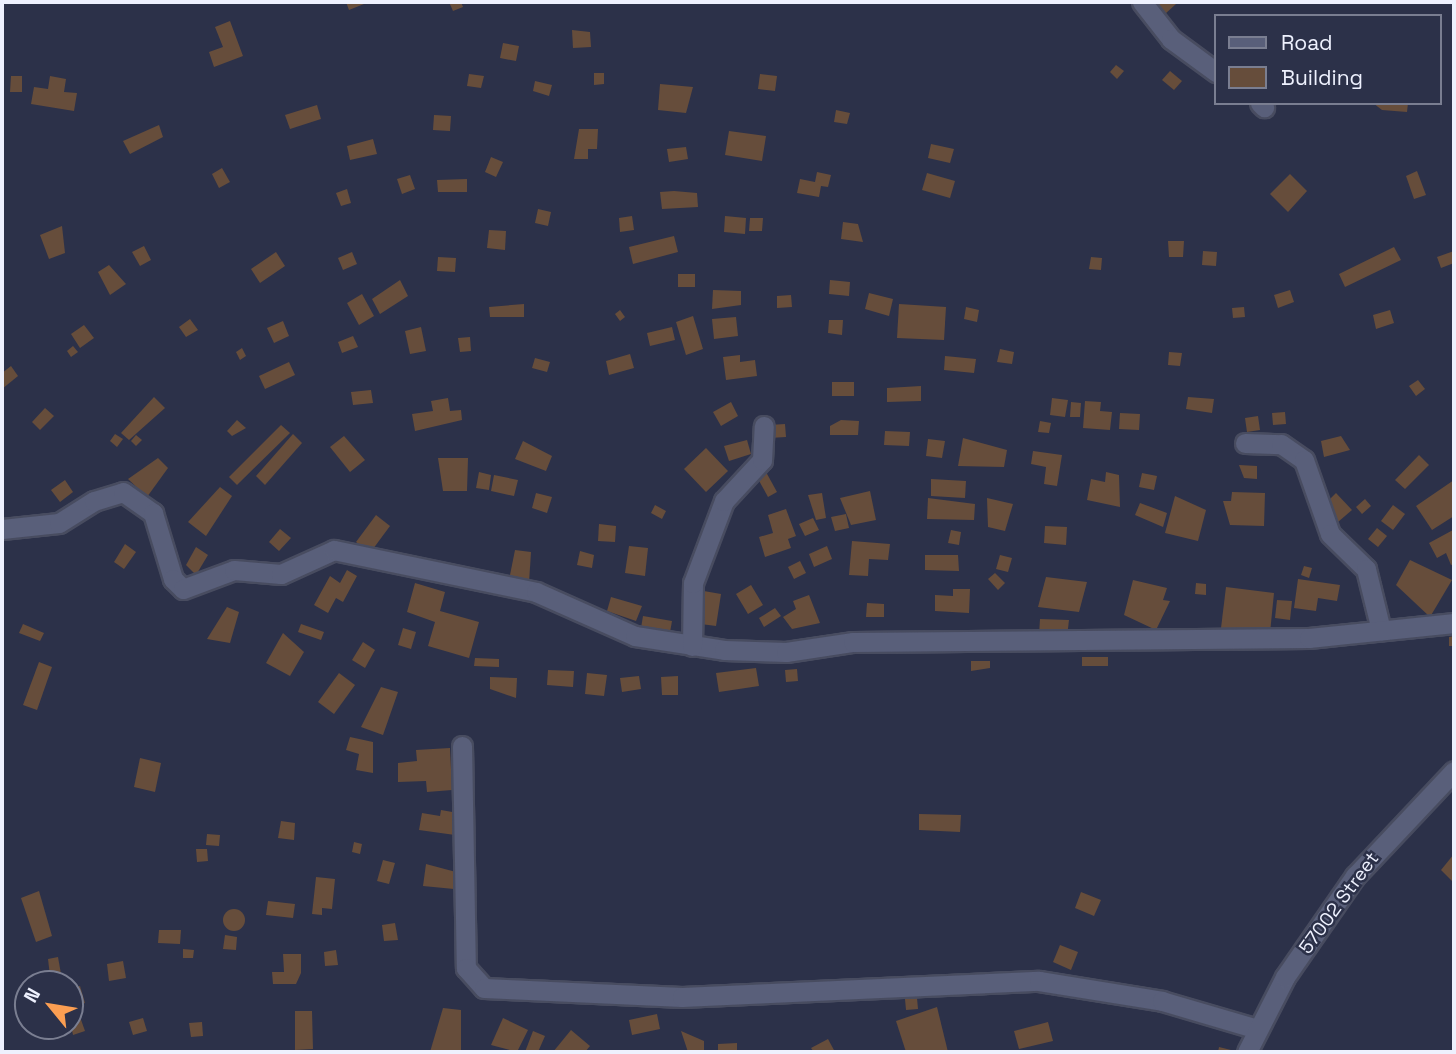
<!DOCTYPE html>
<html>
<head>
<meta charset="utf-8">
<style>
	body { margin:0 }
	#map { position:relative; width:1456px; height:1054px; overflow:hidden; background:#2c3149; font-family:"Space Grotesk",sans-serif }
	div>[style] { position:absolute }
	.building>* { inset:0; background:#664d3b }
	.round { border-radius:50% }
	.roads { filter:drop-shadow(2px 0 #484c60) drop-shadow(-2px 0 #484c60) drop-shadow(0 2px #484c60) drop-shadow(0 -2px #484c60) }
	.minor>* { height:19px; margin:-9.5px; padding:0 9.5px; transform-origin:9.5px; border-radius:9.5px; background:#595f7a }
	.tertiary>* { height:19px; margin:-9.5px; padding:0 9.5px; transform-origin:9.5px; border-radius:9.5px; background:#595f7a }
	span { translate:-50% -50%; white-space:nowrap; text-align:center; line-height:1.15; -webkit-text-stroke:5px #2c3149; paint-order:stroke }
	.street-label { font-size:19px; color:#eef1fe }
	.frame { position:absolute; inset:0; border:4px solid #eef1fe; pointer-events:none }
	.legend { position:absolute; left:1214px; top:14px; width:228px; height:91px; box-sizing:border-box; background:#2c3149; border:2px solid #7a7e91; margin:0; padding:9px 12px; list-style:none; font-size:21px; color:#eef1fe }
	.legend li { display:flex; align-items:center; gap:14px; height:35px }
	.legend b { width:35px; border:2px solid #7a7e91 }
	.north { position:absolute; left:14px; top:970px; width:70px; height:70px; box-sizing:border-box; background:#2c3149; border:2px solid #7a7e91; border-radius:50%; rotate:300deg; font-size:19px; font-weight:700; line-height:28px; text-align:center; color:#eef1fe }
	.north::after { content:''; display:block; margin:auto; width:24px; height:32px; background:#fb9e52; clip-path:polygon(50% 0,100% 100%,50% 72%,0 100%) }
</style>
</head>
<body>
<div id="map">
	<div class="building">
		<div style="clip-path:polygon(346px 2px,363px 2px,364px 4px,349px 10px)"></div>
		<div style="clip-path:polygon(449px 2px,461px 2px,463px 7px,453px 11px)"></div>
		<div style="clip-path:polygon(1155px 2px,1174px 2px,1176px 4px,1165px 14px)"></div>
		<div style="clip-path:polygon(230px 21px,243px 56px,214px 67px,209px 52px,223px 47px,215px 27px)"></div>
		<div style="clip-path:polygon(572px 30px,590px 32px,591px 47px,573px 48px)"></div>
		<div style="clip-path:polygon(503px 43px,519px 46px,516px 61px,500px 58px)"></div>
		<div style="clip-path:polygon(1116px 65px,1124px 71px,1117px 79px,1110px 72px)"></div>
		<div style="clip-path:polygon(1170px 71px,1182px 81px,1174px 90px,1162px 80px)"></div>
		<div style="clip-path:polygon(594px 73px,604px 73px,604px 84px,594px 85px)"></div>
		<div style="clip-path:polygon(469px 74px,484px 76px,481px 88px,467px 86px)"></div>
		<div style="clip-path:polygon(760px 74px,777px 76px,775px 91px,758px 89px)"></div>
		<div style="clip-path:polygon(11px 76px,22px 76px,22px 92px,10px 92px)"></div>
		<div style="clip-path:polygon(50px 76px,66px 79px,64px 92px,77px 93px,74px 111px,31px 104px,34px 87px,48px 89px)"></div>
		<div style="clip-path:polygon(535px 81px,552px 85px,549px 96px,533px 91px)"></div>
		<div style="clip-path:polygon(660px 84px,693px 87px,686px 113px,658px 110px)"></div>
		<div style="clip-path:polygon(1373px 103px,1408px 103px,1407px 112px,1382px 110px)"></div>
		<div style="clip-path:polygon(317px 105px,321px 119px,290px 129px,285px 115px)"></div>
		<div style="clip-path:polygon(836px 110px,850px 113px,847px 124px,834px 122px)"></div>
		<div style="clip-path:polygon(434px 115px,451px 116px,450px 131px,433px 130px)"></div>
		<div style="clip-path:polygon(159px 125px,163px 137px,130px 154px,123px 141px)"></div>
		<div style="clip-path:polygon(579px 129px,598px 129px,597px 149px,588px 149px,588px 159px,574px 159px)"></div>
		<div style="clip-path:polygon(729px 131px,766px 136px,762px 161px,725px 155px)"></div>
		<div style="clip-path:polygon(373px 139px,377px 154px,350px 160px,347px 146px)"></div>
		<div style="clip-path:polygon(931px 144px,954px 149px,950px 163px,928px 158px)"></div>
		<div style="clip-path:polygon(686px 147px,688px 159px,669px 162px,667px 149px)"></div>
		<div style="clip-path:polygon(491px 157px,503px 162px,496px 177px,485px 172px)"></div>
		<div style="clip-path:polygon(222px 168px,230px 182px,219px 188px,212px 174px)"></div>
		<div style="clip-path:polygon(1417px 171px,1426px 195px,1414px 199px,1406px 176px)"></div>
		<div style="clip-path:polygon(817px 172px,831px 175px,828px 187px,821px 186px,819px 197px,797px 193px,800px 179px,815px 182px)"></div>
		<div style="clip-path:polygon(927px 173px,955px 181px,950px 198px,922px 190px)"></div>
		<div style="clip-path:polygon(1290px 174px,1307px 191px,1288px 212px,1270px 194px)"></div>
		<div style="clip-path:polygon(410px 175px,415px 189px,402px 194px,397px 179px)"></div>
		<div style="clip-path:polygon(467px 179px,467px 192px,438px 192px,437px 180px)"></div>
		<div style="clip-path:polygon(347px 189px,351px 203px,341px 206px,336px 193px)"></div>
		<div style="clip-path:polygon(674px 191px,697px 193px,698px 207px,662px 209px,660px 192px)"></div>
		<div style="clip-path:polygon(538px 209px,551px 212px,548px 226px,535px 223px)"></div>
		<div style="clip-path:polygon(632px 216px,634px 230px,620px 232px,619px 218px)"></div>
		<div style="clip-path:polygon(725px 216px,746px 218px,745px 234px,724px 232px)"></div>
		<div style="clip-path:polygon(750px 218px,763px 218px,762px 231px,749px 231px)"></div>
		<div style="clip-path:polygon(843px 222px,858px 224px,863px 242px,841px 239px)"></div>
		<div style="clip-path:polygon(62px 226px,65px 253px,49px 259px,40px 235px)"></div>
		<div style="clip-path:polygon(489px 230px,506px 231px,505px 250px,487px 248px)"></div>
		<div style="clip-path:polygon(674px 236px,678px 252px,633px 264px,629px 247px)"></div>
		<div style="clip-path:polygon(1168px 241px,1184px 241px,1183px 257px,1169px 257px)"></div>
		<div style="clip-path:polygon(144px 246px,151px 260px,140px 266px,132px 252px)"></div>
		<div style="clip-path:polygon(1394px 247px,1401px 260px,1345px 287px,1339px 274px)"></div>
		<div style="clip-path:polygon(1203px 251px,1217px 252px,1216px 266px,1202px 265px)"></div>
		<div style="clip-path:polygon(1454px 251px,1454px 263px,1441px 268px,1437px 257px)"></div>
		<div style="clip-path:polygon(276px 252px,285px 266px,260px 283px,251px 269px)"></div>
		<div style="clip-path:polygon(352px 252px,357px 264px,343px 270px,338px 258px)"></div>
		<div style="clip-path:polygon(438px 257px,456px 258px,455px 272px,437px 271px)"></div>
		<div style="clip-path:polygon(1091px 257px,1102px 258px,1101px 270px,1089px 269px)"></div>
		<div style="clip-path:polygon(109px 265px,126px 284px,110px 295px,98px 272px)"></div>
		<div style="clip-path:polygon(678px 274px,695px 274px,695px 287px,678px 287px)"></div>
		<div style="clip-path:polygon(400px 280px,408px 296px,380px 314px,372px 299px)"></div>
		<div style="clip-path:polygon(830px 280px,850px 282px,849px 296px,829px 294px)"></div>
		<div style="clip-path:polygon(713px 290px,741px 291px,741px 305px,712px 309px)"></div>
		<div style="clip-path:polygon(1290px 290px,1294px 302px,1278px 308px,1274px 295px)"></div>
		<div style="clip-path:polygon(869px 293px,893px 299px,889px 316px,865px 309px)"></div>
		<div style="clip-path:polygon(362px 294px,374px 316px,359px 325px,347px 303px)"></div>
		<div style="clip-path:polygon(791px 295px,792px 307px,777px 308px,777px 296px)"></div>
		<div style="clip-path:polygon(524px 304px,524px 317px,490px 317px,489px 307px)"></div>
		<div style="clip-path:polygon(899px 304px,946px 307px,944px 340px,897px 338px)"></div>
		<div style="clip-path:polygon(966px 307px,979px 310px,977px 322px,964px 319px)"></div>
		<div style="clip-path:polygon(1244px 307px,1245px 317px,1233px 318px,1232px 308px)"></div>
		<div style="clip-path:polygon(620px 310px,625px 317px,620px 321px,615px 314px)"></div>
		<div style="clip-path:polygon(1390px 310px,1394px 323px,1376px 329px,1373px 315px)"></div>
		<div style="clip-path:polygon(693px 316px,703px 349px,686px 355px,676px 322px)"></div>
		<div style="clip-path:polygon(736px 317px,738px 336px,714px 339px,712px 319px)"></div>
		<div style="clip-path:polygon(190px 319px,198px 330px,186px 337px,179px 327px)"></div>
		<div style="clip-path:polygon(829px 320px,843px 320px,842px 335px,828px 333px)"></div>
		<div style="clip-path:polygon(283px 321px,289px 336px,274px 343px,267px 328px)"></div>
		<div style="clip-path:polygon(84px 325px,94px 338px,80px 348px,71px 334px)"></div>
		<div style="clip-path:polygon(421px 327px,426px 351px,410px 354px,405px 331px)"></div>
		<div style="clip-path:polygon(672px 327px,675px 340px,650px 346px,647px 333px)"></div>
		<div style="clip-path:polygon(353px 336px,358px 347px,342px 353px,338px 342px)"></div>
		<div style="clip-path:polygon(470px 337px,471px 351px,460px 352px,458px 338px)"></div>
		<div style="clip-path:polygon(73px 346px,78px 352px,71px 357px,67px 351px)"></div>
		<div style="clip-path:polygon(242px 348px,246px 356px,240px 360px,236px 352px)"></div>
		<div style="clip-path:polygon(1000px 349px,1014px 352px,1012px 364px,997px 362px)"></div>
		<div style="clip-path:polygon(1169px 352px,1182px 353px,1180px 366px,1168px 365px)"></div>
		<div style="clip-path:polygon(630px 354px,634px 368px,609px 375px,606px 361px)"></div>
		<div style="clip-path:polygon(740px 355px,740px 362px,755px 360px,757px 376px,726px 380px,723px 357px)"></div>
		<div style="clip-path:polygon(945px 356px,976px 359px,974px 373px,944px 370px)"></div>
		<div style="clip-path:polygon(535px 358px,550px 362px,547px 372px,532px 368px)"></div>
		<div style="clip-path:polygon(289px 362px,295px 375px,265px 389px,259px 376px)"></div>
		<div style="clip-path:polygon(11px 366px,18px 376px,2px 389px,2px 373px)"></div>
		<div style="clip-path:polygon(1418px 380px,1425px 389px,1416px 396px,1409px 386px)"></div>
		<div style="clip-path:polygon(832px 382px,854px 382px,854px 396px,832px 396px)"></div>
		<div style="clip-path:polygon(921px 386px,921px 401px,887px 402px,887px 388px)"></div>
		<div style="clip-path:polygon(371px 390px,373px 403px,353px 405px,351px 392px)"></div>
		<div style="clip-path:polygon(154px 397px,165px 408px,129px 440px,121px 433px)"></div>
		<div style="clip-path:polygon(1188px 397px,1214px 399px,1212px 413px,1186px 409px)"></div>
		<div style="clip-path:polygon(448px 398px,450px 411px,461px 410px,462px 420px,415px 431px,412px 414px,433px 411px,431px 401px)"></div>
		<div style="clip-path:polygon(1052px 398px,1068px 400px,1065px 417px,1050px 415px)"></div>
		<div style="clip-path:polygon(1085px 401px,1101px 402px,1100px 411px,1112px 412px,1110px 430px,1083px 428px)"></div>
		<div style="clip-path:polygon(731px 402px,738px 416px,721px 426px,713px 412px)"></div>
		<div style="clip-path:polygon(1071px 402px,1081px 403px,1080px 417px,1070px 417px)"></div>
		<div style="clip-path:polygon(45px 408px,54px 416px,40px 430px,32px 422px)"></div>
		<div style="clip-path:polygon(1285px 412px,1286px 424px,1273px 425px,1272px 413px)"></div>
		<div style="clip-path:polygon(1120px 413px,1140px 414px,1139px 430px,1119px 429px)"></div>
		<div style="clip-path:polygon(1258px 416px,1260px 430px,1247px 432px,1245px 418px)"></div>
		<div style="clip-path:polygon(237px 420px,246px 428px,232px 436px,227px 431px)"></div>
		<div style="clip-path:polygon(841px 420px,859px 421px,858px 435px,830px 435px,830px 426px)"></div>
		<div style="clip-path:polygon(1040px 421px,1051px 423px,1049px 433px,1038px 432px)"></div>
		<div style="clip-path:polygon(785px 424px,786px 437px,769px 438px,769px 425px)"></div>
		<div style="clip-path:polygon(281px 425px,290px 433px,237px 485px,229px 477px)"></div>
		<div style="clip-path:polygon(885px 431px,910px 432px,909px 446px,884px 445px)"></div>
		<div style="clip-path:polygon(115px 434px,123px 439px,117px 447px,110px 441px)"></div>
		<div style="clip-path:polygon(293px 434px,302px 443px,265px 485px,256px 476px)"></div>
		<div style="clip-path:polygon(136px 435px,142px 440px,136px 446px,131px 441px)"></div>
		<div style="clip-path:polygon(344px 436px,365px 460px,350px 472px,330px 447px)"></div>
		<div style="clip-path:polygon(1341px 436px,1350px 450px,1324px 457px,1321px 441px)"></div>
		<div style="clip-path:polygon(963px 438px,1007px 450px,1004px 467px,958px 466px)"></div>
		<div style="clip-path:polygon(928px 439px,945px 441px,942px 458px,926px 456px)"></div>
		<div style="clip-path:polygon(747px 440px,751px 454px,729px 461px,724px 446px)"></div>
		<div style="clip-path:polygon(523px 441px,552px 456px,546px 471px,515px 459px)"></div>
		<div style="clip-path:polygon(706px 448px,728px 471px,706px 492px,684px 469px)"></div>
		<div style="clip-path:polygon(1033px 451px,1062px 455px,1057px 486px,1044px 484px,1046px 467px,1031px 464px)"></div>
		<div style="clip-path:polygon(1419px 455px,1429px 465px,1405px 489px,1395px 480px)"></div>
		<div style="clip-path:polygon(158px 458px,168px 468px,147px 497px,128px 479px)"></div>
		<div style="clip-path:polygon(438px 458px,468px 458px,467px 491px,443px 491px)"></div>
		<div style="clip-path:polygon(1239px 465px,1257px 466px,1257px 479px,1244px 478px)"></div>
		<div style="clip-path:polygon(479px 472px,491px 475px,489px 490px,476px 488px)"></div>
		<div style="clip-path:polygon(766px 472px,777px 492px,768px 497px,757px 477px)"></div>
		<div style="clip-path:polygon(1106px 472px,1119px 475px,1120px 507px,1087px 500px,1091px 479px,1105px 482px)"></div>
		<div style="clip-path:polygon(1142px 473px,1157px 476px,1154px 490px,1139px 487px)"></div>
		<div style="clip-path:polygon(494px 475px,518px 480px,514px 496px,491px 491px)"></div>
		<div style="clip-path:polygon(931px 479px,966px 481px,965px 498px,931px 496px)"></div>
		<div style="clip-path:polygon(65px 480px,73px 492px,60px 502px,51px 490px)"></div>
		<div style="clip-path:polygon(1454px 480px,1454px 516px,1432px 530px,1416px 506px)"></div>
		<div style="clip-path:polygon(220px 487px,232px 496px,206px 536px,188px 522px)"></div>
		<div style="clip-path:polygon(870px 491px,876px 520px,851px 525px,840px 498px)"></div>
		<div style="clip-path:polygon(1232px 492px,1265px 493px,1264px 526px,1230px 525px,1223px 501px,1231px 501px)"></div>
		<div style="clip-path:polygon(536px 493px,552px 497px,547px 513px,532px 508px)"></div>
		<div style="clip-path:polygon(822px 493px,826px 518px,816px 520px,808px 495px)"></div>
		<div style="clip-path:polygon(1336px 493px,1352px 510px,1338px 522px,1323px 506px)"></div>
		<div style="clip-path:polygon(1175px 496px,1206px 510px,1198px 541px,1165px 533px)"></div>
		<div style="clip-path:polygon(928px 498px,975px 504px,974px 520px,927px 519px)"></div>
		<div style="clip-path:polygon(987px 498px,1013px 504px,1005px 531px,988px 527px)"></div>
		<div style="clip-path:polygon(1365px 499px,1371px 506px,1362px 514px,1356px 507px)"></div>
		<div style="clip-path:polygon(1140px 503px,1167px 513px,1163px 527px,1135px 515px)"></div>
		<div style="clip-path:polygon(655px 505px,666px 511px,662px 519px,651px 513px)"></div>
		<div style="clip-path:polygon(1393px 505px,1405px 514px,1393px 530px,1381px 521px)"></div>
		<div style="clip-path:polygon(786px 509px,796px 536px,788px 539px,791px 548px,765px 557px,759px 537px,773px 533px,768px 515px)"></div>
		<div style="clip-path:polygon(846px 514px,849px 528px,835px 531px,831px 517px)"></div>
		<div style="clip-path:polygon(376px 515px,390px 526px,370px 553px,356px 542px)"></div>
		<div style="clip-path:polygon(813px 518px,819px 530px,805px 536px,799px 524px)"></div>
		<div style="clip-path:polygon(599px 524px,616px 526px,615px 542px,598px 541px)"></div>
		<div style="clip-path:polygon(1045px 526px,1067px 527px,1066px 545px,1044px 543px)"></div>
		<div style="clip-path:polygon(1377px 528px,1387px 536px,1378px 547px,1368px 539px)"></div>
		<div style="clip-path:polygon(280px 529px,291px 538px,279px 551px,269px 542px)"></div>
		<div style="clip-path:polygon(951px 530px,961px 532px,959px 545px,948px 543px)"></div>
		<div style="clip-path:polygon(1453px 530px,1454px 564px,1451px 565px,1446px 553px,1437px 558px,1429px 543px)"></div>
		<div style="clip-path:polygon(852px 541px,890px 544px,888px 560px,869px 559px,868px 576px,849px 575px)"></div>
		<div style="clip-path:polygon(125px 544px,136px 552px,124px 569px,114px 562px)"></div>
		<div style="clip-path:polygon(629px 546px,648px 548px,645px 576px,625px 573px)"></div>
		<div style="clip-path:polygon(827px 546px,832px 559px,814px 567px,809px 554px)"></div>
		<div style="clip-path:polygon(196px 547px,208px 555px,196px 575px,186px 565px)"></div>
		<div style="clip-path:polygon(515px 550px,531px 552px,529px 583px,509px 580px)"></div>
		<div style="clip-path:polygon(580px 551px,594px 555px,592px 568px,577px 565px)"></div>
		<div style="clip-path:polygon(925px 555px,958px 555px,959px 571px,925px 570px)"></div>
		<div style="clip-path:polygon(1000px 555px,1012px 558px,1008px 572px,996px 569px)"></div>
		<div style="clip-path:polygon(1410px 560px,1452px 580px,1430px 617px,1396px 585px)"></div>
		<div style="clip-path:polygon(800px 561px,806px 573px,794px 579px,788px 567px)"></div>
		<div style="clip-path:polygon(1304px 566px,1312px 568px,1309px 578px,1301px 575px)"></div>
		<div style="clip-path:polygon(347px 570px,357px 576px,343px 602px,336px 598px,328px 613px,314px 605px,330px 576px,340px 583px)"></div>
		<div style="clip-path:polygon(995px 573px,1005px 583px,998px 590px,988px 579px)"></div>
		<div style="clip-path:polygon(1046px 577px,1087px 582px,1079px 612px,1038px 607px)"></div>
		<div style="clip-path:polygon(1298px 579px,1340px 585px,1337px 601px,1318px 598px,1316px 611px,1294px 608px)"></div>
		<div style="clip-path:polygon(1133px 580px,1167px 588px,1163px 600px,1170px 601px,1156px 630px,1124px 615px)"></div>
		<div style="clip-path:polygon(415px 583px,445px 592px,440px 611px,479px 622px,469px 658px,428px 646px,435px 622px,407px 612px)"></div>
		<div style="clip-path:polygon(1196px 583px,1206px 584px,1206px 595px,1195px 594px)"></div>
		<div style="clip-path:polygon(751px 585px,763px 605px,748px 614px,736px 594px)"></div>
		<div style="clip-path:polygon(1226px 587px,1274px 593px,1270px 633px,1221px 628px)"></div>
		<div style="clip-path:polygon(953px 589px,970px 589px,969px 613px,935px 611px,935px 595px,953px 596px)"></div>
		<div style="clip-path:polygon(698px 590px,721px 594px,716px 626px,693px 623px)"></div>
		<div style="clip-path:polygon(809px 595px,820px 623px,792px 629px,783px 617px,796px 609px,793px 601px)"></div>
		<div style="clip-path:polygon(611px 597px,642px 606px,636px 621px,607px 611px)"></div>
		<div style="clip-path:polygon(1277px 600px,1292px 601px,1290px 620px,1275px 618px)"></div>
		<div style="clip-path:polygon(867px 603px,884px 604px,884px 617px,866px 617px)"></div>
		<div style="clip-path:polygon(227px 607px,239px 612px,230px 643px,207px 639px)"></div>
		<div style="clip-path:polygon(775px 608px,781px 616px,764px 627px,759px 618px)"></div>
		<div style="clip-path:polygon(643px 616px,672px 621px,669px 638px,640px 634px)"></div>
		<div style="clip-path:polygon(1040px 619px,1069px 620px,1067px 637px,1039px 635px)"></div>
		<div style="clip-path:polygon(23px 624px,44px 633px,40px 641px,19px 633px)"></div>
		<div style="clip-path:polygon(301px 624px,324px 632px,321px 640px,298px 632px)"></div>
		<div style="clip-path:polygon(403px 628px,416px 632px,411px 649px,398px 645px)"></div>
		<div style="clip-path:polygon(283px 633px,304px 652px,290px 676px,266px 663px)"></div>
		<div style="clip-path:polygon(1454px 636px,1454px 646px,1449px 646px,1449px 637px)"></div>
		<div style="clip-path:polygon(363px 642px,375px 650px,365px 668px,352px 660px)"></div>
		<div style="clip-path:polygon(1082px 657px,1108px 657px,1108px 666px,1082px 666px)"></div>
		<div style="clip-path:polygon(475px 658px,499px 659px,499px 667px,474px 666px)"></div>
		<div style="clip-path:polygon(971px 661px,990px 661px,990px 668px,971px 671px)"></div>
		<div style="clip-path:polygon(39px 662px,52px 667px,37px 710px,23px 705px)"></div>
		<div style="clip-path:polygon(756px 668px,759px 686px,719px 692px,716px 673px)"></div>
		<div style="clip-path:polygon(797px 669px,798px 681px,786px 682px,785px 670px)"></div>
		<div style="clip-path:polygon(548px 670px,574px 671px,573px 687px,547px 685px)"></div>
		<div style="clip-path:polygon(339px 673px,355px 685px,334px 714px,318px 702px)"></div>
		<div style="clip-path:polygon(587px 673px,607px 675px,604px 696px,585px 694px)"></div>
		<div style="clip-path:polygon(639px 676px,641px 689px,622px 692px,620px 678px)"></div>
		<div style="clip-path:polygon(678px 676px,678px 695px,662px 695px,661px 677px)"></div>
		<div style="clip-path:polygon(490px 677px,517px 678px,516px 698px,490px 689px)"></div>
		<div style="clip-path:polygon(381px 687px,398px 692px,383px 735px,361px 727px)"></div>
		<div style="clip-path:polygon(350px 737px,373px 742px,373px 773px,356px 770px,359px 754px,346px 750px)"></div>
		<div style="clip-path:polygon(450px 748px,452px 790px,427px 792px,426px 781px,398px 782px,398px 763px,417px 761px,416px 750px)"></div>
		<div style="clip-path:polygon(140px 758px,161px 763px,155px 792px,134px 787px)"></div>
		<div style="clip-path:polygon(441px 810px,458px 813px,455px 835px,419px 830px,422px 813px,440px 816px)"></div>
		<div style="clip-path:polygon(919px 814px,961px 815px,960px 832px,919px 830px)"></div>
		<div style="clip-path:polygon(281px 821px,295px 823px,294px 840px,278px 838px)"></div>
		<div style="clip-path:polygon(207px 834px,220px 835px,219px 846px,206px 845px)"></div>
		<div style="clip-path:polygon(354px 842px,362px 844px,360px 854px,352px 852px)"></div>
		<div style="clip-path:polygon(196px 849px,207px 849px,208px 861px,197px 862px)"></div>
		<div style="clip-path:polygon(1454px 854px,1454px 883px,1441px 870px)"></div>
		<div style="clip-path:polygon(383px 860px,395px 863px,389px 884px,377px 881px)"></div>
		<div style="clip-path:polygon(426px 864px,456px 872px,454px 889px,423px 886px)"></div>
		<div style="clip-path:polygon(316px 877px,335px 879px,332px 909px,322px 908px,322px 915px,312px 914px)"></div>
		<div style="clip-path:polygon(39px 891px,52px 936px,36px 942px,21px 898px)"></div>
		<div style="clip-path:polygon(1081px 892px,1101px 900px,1094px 916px,1075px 908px)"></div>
		<div style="clip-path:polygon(268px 901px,295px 904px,293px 918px,266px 915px)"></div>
		<div class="round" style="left:223px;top:909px;width:22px;height:22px"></div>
		<div style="clip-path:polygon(395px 923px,398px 940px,384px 941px,382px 925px)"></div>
		<div style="clip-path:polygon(159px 930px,181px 930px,180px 944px,158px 943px)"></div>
		<div style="clip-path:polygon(225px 935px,237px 937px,236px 950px,223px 949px)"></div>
		<div style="clip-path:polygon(1060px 945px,1078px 952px,1071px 970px,1053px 962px)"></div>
		<div style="clip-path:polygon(183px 949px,194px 950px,193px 958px,183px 958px)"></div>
		<div style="clip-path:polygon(336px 950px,338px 965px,325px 966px,324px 952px)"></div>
		<div style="clip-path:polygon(283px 954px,301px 954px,301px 973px,296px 984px,273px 984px,272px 972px,284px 972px)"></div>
		<div style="clip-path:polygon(58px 957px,61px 974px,50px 976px,48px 959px)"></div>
		<div style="clip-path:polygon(123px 961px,126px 978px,109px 981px,107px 964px)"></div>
		<div style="clip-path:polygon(80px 986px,85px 1003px,75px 1007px,70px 989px)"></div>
		<div style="clip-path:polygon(917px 998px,918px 1009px,906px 1010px,905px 999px)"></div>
		<div style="clip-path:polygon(937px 1007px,948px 1052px,906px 1052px,896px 1021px)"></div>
		<div style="clip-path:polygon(443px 1008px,461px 1010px,461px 1052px,430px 1052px)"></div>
		<div style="clip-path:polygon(295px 1011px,312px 1011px,313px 1049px,295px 1050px)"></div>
		<div style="clip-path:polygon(657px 1014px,660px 1029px,632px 1035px,629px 1020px)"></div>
		<div style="clip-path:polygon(80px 1017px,85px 1031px,73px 1035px,70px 1021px)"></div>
		<div style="clip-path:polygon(143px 1018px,147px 1031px,133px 1035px,129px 1022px)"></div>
		<div style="clip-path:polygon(503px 1018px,528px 1030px,517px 1052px,491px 1045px)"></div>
		<div style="clip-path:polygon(202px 1022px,203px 1036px,191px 1037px,189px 1023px)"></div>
		<div style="clip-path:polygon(1048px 1022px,1053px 1041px,1019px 1049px,1014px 1031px)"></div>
		<div style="clip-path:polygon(571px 1030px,590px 1046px,585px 1052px,553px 1052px)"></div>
		<div style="clip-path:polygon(533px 1031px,545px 1036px,538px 1052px,525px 1052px)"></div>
		<div style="clip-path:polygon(681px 1031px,704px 1041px,704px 1052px,688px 1052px)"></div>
		<div style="clip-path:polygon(828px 1039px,835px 1052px,814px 1052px,811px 1048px)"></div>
		<div style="clip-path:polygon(737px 1043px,737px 1052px,718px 1052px,718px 1044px)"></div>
		<div style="clip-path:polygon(1219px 1047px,1231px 1050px,1231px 1052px,1218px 1052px)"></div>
	</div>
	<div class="roads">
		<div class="minor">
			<div style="left:1142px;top:2px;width:47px;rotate:51.9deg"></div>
			<div style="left:1171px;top:39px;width:56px;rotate:36.3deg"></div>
			<div style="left:1260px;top:103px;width:6px;rotate:45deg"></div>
			<div style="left:1245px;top:443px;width:36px;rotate:2deg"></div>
			<div style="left:1281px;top:444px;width:28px;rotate:35deg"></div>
			<div style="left:1304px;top:460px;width:78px;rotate:70.6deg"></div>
			<div style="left:1330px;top:534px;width:50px;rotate:44.2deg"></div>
			<div style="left:1366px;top:569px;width:63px;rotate:76.2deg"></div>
			<div style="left:2px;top:529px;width:57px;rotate:-6deg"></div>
			<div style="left:59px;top:523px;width:41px;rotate:-32.2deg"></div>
			<div style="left:94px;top:501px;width:30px;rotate:-17deg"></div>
			<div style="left:123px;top:492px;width:37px;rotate:35deg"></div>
			<div style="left:153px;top:513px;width:69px;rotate:73.1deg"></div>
			<div style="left:173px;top:579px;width:14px;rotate:45deg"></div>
			<div style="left:183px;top:589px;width:54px;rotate:-20.4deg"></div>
			<div style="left:234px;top:570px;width:47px;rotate:4.9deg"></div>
			<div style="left:281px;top:574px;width:58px;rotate:-24.4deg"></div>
			<div style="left:334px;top:550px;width:206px;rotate:11.7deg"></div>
			<div style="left:536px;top:592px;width:108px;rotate:24deg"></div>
			<div style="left:635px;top:636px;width:90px;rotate:8.9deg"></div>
			<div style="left:724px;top:650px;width:62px;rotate:1.8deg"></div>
			<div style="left:786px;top:652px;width:68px;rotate:-8.5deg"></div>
			<div style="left:853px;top:642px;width:456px;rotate:-0.5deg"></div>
			<div style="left:1309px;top:638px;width:146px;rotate:-5.9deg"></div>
			<div style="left:692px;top:646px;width:63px;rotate:-89.1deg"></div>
			<div style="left:693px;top:583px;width:88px;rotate:-69.3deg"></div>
			<div style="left:724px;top:501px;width:56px;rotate:-47.2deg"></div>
			<div style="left:762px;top:460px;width:34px;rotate:-87deg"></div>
			<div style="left:462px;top:746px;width:222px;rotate:89deg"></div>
			<div style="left:466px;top:968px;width:27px;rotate:48deg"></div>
			<div style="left:484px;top:988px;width:198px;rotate:2.6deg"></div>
			<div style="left:682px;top:997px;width:357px;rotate:-2.6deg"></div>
			<div style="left:1039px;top:981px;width:125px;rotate:9.2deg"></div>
			<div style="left:1162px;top:1001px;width:99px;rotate:16.4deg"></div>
		</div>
		<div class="tertiary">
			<div style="left:1247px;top:1052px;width:84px;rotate:-63.1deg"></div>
			<div style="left:1285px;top:977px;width:123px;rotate:-55.3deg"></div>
			<div style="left:1355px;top:876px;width:144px;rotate:-46.7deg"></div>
		</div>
	</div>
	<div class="street-label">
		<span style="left:1339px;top:903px;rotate:-54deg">57002 Street</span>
	</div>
	<div class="frame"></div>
	<ul class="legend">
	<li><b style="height:9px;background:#595f7a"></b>Road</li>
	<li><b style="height:19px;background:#664d3b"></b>Building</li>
	</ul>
	<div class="north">N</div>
</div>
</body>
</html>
